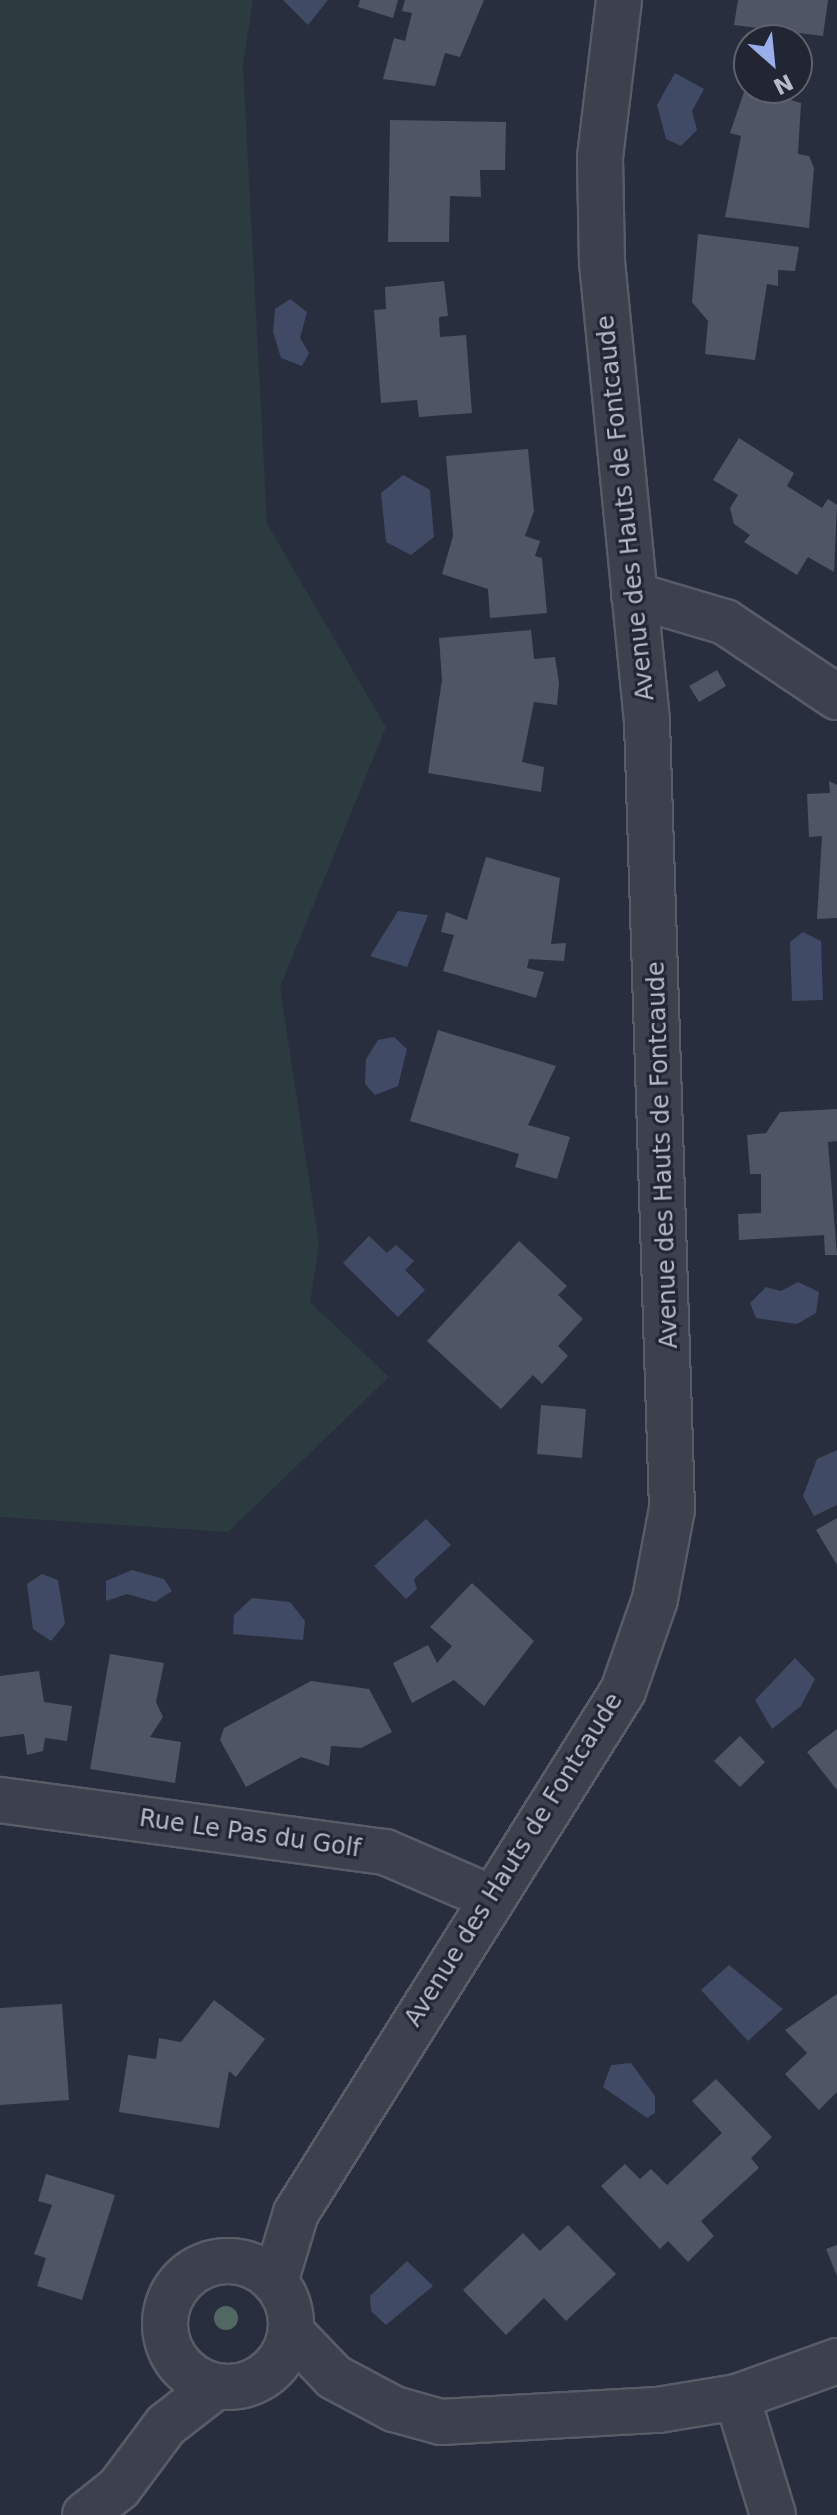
<!DOCTYPE html>
<html>
<head>
<meta charset="utf-8">
<style>
	body { margin:0 }
	#map { position:relative; width:837px; height:2515px; overflow:hidden; background:#282e3d; font-family:"DejaVu Sans",sans-serif }
	div>[style] { position:absolute }
	.green>* { inset:0; background:#2b3b3f }
	.water>* { inset:0; background:#404a64 }
	.building>* { inset:0; background:#4f5565 }
	.roads { filter:drop-shadow(2px 0 #575c68) drop-shadow(-2px 0 #575c68) drop-shadow(0 2px #575c68) drop-shadow(0 -2px #575c68) }
	.street>* { height:44px; margin:-22px; padding:0 22px; transform-origin:22px; border-radius:22px; background:#3c414d }
	.street>.ring { margin:-22px; padding:0; box-sizing:content-box; background:none; border:44px solid #3c414d; border-radius:50% }
	.trees>* { width:24px; height:24px; margin:-12px; border-radius:50%; background:#516761 }
	span { translate:-50% -50%; white-space:nowrap; text-align:center; line-height:1.15; -webkit-text-stroke:6px #212632; paint-order:stroke }
	.street-label { font-size:24px; color:#b8bcc8 }
	.north { position:absolute; left:733px; top:24px; width:80px; height:80px; box-sizing:border-box; background:#212632; border:2px solid #5d626e; border-radius:50%; rotate:153deg; font-size:22px; font-weight:700; line-height:32px; text-align:center; color:#b8bcc8 }
	.north::after { content:''; display:block; margin:auto; width:28px; height:36px; background:#99afec; clip-path:polygon(50% 0,100% 100%,50% 72%,0 100%) }
</style>
</head>
<body>
<div id="map">
	<div class="green">
		<div style="clip-path:polygon(0 0,253px 0,243px 65px,267px 524px,386px 727px,280px 987px,319px 1245px,310px 1302px,389px 1377px,228px 1532px,0 1517px)"></div>
	</div>
	<div class="water">
		<div style="clip-path:polygon(283px 0,328px 0,308px 25px)"></div>
		<div style="clip-path:polygon(675px 73px,704px 89px,692px 111px,697px 130px,681px 146px,666px 139px,657px 105px)"></div>
		<div style="clip-path:polygon(290px 299px,307px 312px,300px 338px,309px 353px,302px 366px,281px 358px,273px 332px,275px 309px)"></div>
		<div style="clip-path:polygon(403px 475px,430px 490px,434px 537px,411px 555px,386px 542px,381px 493px)"></div>
		<div style="clip-path:polygon(398px 911px,428px 915px,407px 967px,370px 956px)"></div>
		<div style="clip-path:polygon(803px 932px,821px 941px,823px 1000px,792px 1001px,790px 942px)"></div>
		<div style="clip-path:polygon(394px 1037px,407px 1049px,398px 1086px,375px 1095px,365px 1084px,366px 1059px,378px 1040px)"></div>
		<div style="clip-path:polygon(369px 1236px,387px 1253px,396px 1245px,414px 1261px,405px 1270px,425px 1290px,398px 1317px,343px 1263px)"></div>
		<div style="clip-path:polygon(798px 1282px,819px 1292px,816px 1313px,797px 1324px,756px 1318px,750px 1303px,766px 1287px,781px 1291px)"></div>
		<div style="clip-path:polygon(837px 1450px,837px 1505px,814px 1516px,803px 1496px,817px 1459px)"></div>
		<div style="clip-path:polygon(426px 1519px,451px 1545px,414px 1579px,417px 1589px,406px 1599px,374px 1566px)"></div>
		<div style="clip-path:polygon(132px 1570px,164px 1579px,172px 1591px,155px 1602px,127px 1594px,106px 1601px,106px 1581px)"></div>
		<div style="clip-path:polygon(42px 1574px,58px 1580px,65px 1624px,51px 1641px,33px 1629px,27px 1584px)"></div>
		<div style="clip-path:polygon(252px 1598px,290px 1602px,305px 1621px,303px 1640px,233px 1634px,234px 1615px)"></div>
		<div style="clip-path:polygon(795px 1658px,815px 1679px,801px 1706px,772px 1729px,755px 1700px)"></div>
		<div style="clip-path:polygon(729px 1965px,783px 2009px,748px 2041px,701px 1990px)"></div>
		<div style="clip-path:polygon(631px 2063px,655px 2096px,655px 2113px,647px 2118px,603px 2087px,611px 2065px)"></div>
		<div style="clip-path:polygon(407px 2261px,433px 2286px,386px 2325px,371px 2311px,370px 2296px)"></div>
	</div>
	<div class="building">
		<div style="clip-path:polygon(360px 0,398px 0,393px 18px,358px 7px)"></div>
		<div style="clip-path:polygon(405px 0,484px 0,460px 57px,445px 53px,435px 86px,383px 79px,394px 38px,405px 41px,412px 13px,402px 11px)"></div>
		<div style="clip-path:polygon(738px 0,828px 0,823px 36px,734px 25px)"></div>
		<div style="clip-path:polygon(749px 77px,749px 88px,801px 103px,798px 154px,809px 156px,814px 168px,809px 228px,725px 217px,741px 136px,730px 133px)"></div>
		<div style="clip-path:polygon(390px 120px,506px 122px,505px 170px,480px 170px,481px 197px,450px 196px,449px 242px,388px 242px)"></div>
		<div style="clip-path:polygon(698px 234px,799px 247px,795px 271px,778px 270px,778px 286px,767px 284px,755px 360px,705px 354px,708px 321px,692px 302px)"></div>
		<div style="clip-path:polygon(444px 281px,448px 316px,439px 317px,440px 337px,466px 335px,472px 413px,419px 417px,417px 400px,381px 403px,374px 310px,386px 309px,385px 287px)"></div>
		<div style="clip-path:polygon(739px 438px,794px 473px,787px 486px,822px 508px,828px 499px,837px 505px,834px 572px,808px 557px,797px 575px,744px 542px,750px 535px,734px 524px,730px 508px,738px 495px,713px 480px)"></div>
		<div style="clip-path:polygon(528px 449px,534px 511px,525px 536px,540px 541px,535px 556px,542px 558px,547px 613px,490px 618px,488px 589px,442px 574px,453px 536px,446px 456px)"></div>
		<div style="clip-path:polygon(531px 630px,534px 659px,555px 657px,559px 683px,557px 705px,534px 702px,522px 762px,544px 767px,541px 792px,428px 773px,442px 680px,439px 638px)"></div>
		<div style="clip-path:polygon(717px 670px,726px 686px,699px 702px,689px 686px)"></div>
		<div style="clip-path:polygon(829px 781px,837px 785px,837px 918px,817px 919px,822px 836px,809px 837px,807px 794px,830px 793px)"></div>
		<div style="clip-path:polygon(486px 857px,560px 878px,551px 944px,566px 943px,564px 961px,529px 959px,527px 968px,544px 972px,536px 998px,443px 971px,454px 935px,441px 932px,446px 912px,467px 920px)"></div>
		<div style="clip-path:polygon(438px 1030px,556px 1066px,528px 1125px,570px 1137px,557px 1179px,515px 1167px,519px 1154px,410px 1121px)"></div>
		<div style="clip-path:polygon(837px 1109px,837px 1141px,828px 1142px,837px 1255px,825px 1255px,824px 1235px,739px 1240px,738px 1214px,761px 1213px,761px 1174px,750px 1174px,747px 1135px,766px 1133px,780px 1112px)"></div>
		<div style="clip-path:polygon(519px 1241px,567px 1286px,558px 1295px,583px 1319px,558px 1346px,568px 1356px,542px 1384px,533px 1375px,501px 1409px,427px 1341px)"></div>
		<div style="clip-path:polygon(541px 1405px,586px 1409px,582px 1458px,537px 1454px)"></div>
		<div style="clip-path:polygon(837px 1518px,837px 1565px,816px 1530px)"></div>
		<div style="clip-path:polygon(472px 1583px,534px 1641px,484px 1706px,454px 1680px,412px 1703px,393px 1663px,428px 1645px,437px 1663px,452px 1646px,430px 1627px)"></div>
		<div style="clip-path:polygon(110px 1654px,164px 1663px,156px 1702px,163px 1717px,150px 1737px,181px 1742px,175px 1783px,90px 1769px)"></div>
		<div style="clip-path:polygon(39px 1671px,44px 1702px,72px 1706px,67px 1741px,45px 1738px,43px 1751px,27px 1755px,24px 1734px,0 1737px,0 1676px)"></div>
		<div style="clip-path:polygon(311px 1681px,369px 1689px,392px 1732px,361px 1748px,331px 1746px,329px 1766px,301px 1757px,246px 1787px,220px 1740px,224px 1728px)"></div>
		<div style="clip-path:polygon(837px 1729px,837px 1790px,807px 1752px)"></div>
		<div style="clip-path:polygon(740px 1736px,765px 1762px,740px 1787px,714px 1761px)"></div>
		<div style="clip-path:polygon(837px 1994px,837px 2092px,819px 2110px,785px 2074px,807px 2053px,785px 2030px)"></div>
		<div style="clip-path:polygon(214px 2000px,265px 2039px,236px 2077px,229px 2071px,219px 2128px,119px 2112px,128px 2055px,156px 2059px,159px 2038px,181px 2042px)"></div>
		<div style="clip-path:polygon(62px 2004px,69px 2100px,0 2105px,0 2008px)"></div>
		<div style="clip-path:polygon(716px 2079px,772px 2137px,751px 2158px,759px 2168px,701px 2221px,714px 2236px,688px 2262px,668px 2241px,660px 2249px,601px 2186px,625px 2164px,640px 2179px,651px 2169px,667px 2185px,722px 2133px,692px 2101px)"></div>
		<div style="clip-path:polygon(46px 2174px,115px 2195px,82px 2300px,37px 2286px,46px 2258px,34px 2254px,52px 2205px,38px 2201px)"></div>
		<div style="clip-path:polygon(568px 2225px,616px 2274px,566px 2321px,544px 2298px,506px 2335px,463px 2290px,523px 2233px,540px 2251px)"></div>
		<div style="clip-path:polygon(837px 2245px,837px 2276px,826px 2249px)"></div>
	</div>
	<div class="roads">
		<div class="street">
			<div style="left:634px;top:595px;width:95px;rotate:16.5deg"></div>
			<div style="left:725px;top:622px;width:135px;rotate:33.8deg"></div>
			<div style="left:0;top:1800px;width:388px;rotate:7.7deg"></div>
			<div style="left:385px;top:1852px;width:116px;rotate:23.3deg"></div>
			<div class="ring" style="left:165px;top:2261px;width:82px;height:82px"></div>
			<div style="left:275px;top:2282px;width:72px;rotate:-73.1deg"></div>
			<div style="left:296px;top:2213px;width:616px;rotate:-57.94deg"></div>
			<div style="left:623px;top:1691px;width:97px;rotate:-70.8deg"></div>
			<div style="left:655px;top:1599px;width:92px;rotate:-79.3deg"></div>
			<div style="left:672px;top:1509px;width:788px;rotate:-91.82deg"></div>
			<div style="left:647px;top:721px;width:460px;rotate:-95.6deg"></div>
			<div style="left:602px;top:263px;width:106px;rotate:-91.1deg"></div>
			<div style="left:600px;top:157px;width:158px;rotate:-83.1deg"></div>
			<div style="left:291px;top:2332px;width:62px;rotate:46.3deg"></div>
			<div style="left:334px;top:2377px;width:68px;rotate:28.1deg"></div>
			<div style="left:394px;top:2409px;width:49px;rotate:15.5deg"></div>
			<div style="left:441px;top:2422px;width:217px;rotate:-3.2deg"></div>
			<div style="left:658px;top:2410px;width:80px;rotate:-9.3deg"></div>
			<div style="left:737px;top:2397px;width:106px;rotate:-19.8deg"></div>
			<div style="left:737px;top:2397px;width:123px;rotate:73deg"></div>
			<div style="left:85px;top:2515px;width:43px;rotate:-38.5deg"></div>
			<div style="left:119px;top:2488px;width:79px;rotate:-53.3deg"></div>
			<div style="left:166px;top:2425px;width:62px;rotate:-37.8deg"></div>
		</div>
	</div>
	<div class="trees">
		<div style="left:226px;top:2318px"></div>
	</div>
	<div class="street-label">
		<span style="left:626px;top:508px;rotate:-96deg">Avenue des Hauts de Fontcaude</span>
		<span style="left:663px;top:1155px;rotate:-92deg">Avenue des Hauts de Fontcaude</span>
		<span style="left:250px;top:1834px;rotate:8deg">Rue Le Pas du Golf</span>
		<span style="left:514px;top:1860px;rotate:-58deg">Avenue des Hauts de Fontcaude</span>
	</div>
	<div class="north">N</div>
</div>
</body>
</html>
